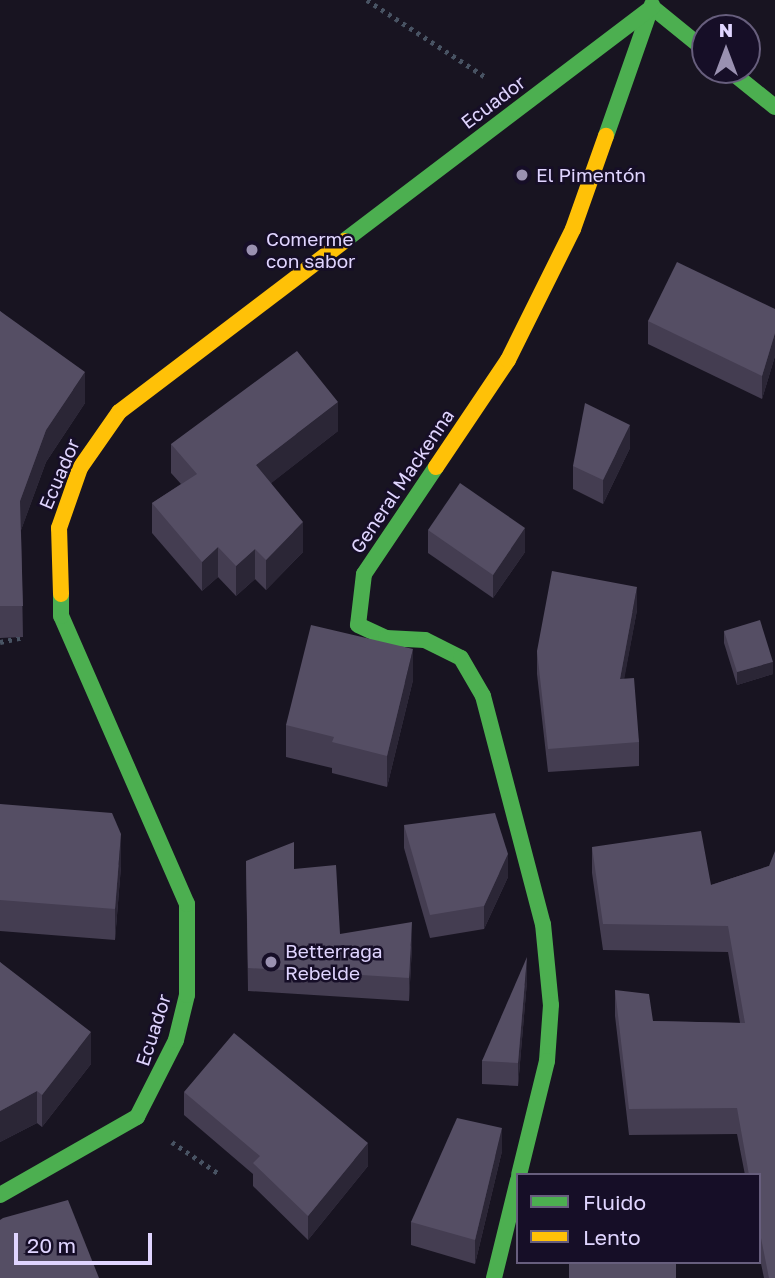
<!DOCTYPE html>
<html>
<head>
<meta charset="utf-8">
<style>
	body { margin:0 }
	#map { position:relative; width:775px; height:1278px; overflow:hidden; background:#181421; font-family:"Golos Text",sans-serif }
	div>[style] { position:absolute }
	.path>* { height:4.5px; margin-top:-2.25px; transform-origin:0; background:repeating-linear-gradient(90deg,#485363 0 3.5px,transparent 0 8.5px) }
	.fast>* { height:16px; margin:-8px; padding:0 8px; transform-origin:8px; border-radius:8px; background:#4caf50 }
	.slow>* { height:16px; margin:-8px; padding:0 8px; transform-origin:8px; border-radius:8px; background:#ffc107 }
	.wall>* { inset:0; background:#443d51 }
	.shaded-wall>* { inset:0; background:#2b2636 }
	.building>* { inset:0; background:#554e64 }
	.dots>* { width:19px; height:19px; translate:-50% -50%; box-sizing:border-box; border:4px solid #160e27; border-radius:50% }
	span { translate:-50% -50%; white-space:nowrap; text-align:center; line-height:1.15; -webkit-text-stroke:5px #160e27; paint-order:stroke }
	.street-label { font-size:19px; color:#e0d5ff }
	.poi-label { font-size:19px; color:#e0d5ff }
	.left { translate:0 -50%; text-align:left }
	.legend { position:absolute; left:516px; top:1173px; width:245px; height:91px; box-sizing:border-box; background:#160e27; border:2px solid #675e7d; margin:0; padding:9px 12px; list-style:none; font-size:21px; color:#e0d5ff }
	.legend li { display:flex; align-items:center; gap:14px; height:35px }
	.legend b { width:35px; border:2px solid #675e7d }
	.north { position:absolute; left:691px; top:14px; width:70px; height:70px; box-sizing:border-box; background:#160e27; border:2px solid #675e7d; border-radius:50%; rotate:0deg; font-size:19px; font-weight:700; line-height:28px; text-align:center; color:#e0d5ff }
	.north::after { content:''; display:block; margin:auto; width:24px; height:32px; background:#9a91b1; clip-path:polygon(50% 0,100% 100%,50% 72%,0 100%) }
	.scale { position:absolute; left:14px; top:1233px; width:138px; height:32px; box-sizing:border-box; border:4px solid #e0d5ff; border-top:0; padding-left:9px; font-size:21px; line-height:24px; white-space:nowrap; color:#e0d5ff; -webkit-text-stroke:5px #160e27; paint-order:stroke }
</style>
</head>
<body>
<div id="map">
	<div class="path">
		<div style="left:367px;top:0;width:143px;rotate:33deg"></div>
		<div style="left:0;top:642px;width:24px;rotate:-12deg"></div>
		<div style="left:172px;top:1142px;width:55px;rotate:34deg"></div>
	</div>
	<div class="fast">
		<div style="left:652px;top:7px;width:68px;rotate:39.1deg"></div>
		<div style="left:729px;top:70px;width:59px;rotate:38.8deg"></div>
		<div style="left:606px;top:136px;width:139px;rotate:-70.7deg"></div>
		<div style="left:344px;top:241px;width:387px;rotate:-37.2deg"></div>
		<div style="left:436px;top:467px;width:129px;rotate:123.9deg"></div>
		<div style="left:364px;top:574px;width:51px;rotate:96.7deg"></div>
		<div style="left:358px;top:625px;width:31px;rotate:25deg"></div>
		<div style="left:386px;top:638px;width:39px;rotate:3deg"></div>
		<div style="left:425px;top:640px;width:40px;rotate:26.6deg"></div>
		<div style="left:461px;top:658px;width:44px;rotate:59.9deg"></div>
		<div style="left:483px;top:696px;width:236px;rotate:75.3deg"></div>
		<div style="left:543px;top:924px;width:81px;rotate:84.4deg"></div>
		<div style="left:551px;top:1005px;width:56px;rotate:94.1deg"></div>
		<div style="left:547px;top:1061px;width:117px;rotate:103.8deg"></div>
		<div style="left:0;top:1195px;width:158px;rotate:-29.7deg"></div>
		<div style="left:137px;top:1117px;width:86px;rotate:-63.1deg"></div>
		<div style="left:176px;top:1040px;width:46px;rotate:-76.3deg"></div>
		<div style="left:187px;top:995px;width:91px;rotate:-90deg"></div>
		<div style="left:187px;top:904px;width:314px;rotate:-113.6deg"></div>
		<div style="left:61px;top:616px;width:22px;rotate:-90deg"></div>
		<div style="left:494px;top:1278px;width:101px;rotate:-76.2deg"></div>
	</div>
	<div class="slow">
		<div style="left:436px;top:467px;width:129px;rotate:-56.1deg"></div>
		<div style="left:508px;top:360px;width:146px;rotate:-63.6deg"></div>
		<div style="left:573px;top:229px;width:99px;rotate:-70.5deg"></div>
		<div style="left:61px;top:594px;width:66px;rotate:-91.7deg"></div>
		<div style="left:59px;top:528px;width:64px;rotate:-70.7deg"></div>
		<div style="left:80px;top:468px;width:68px;rotate:-55.1deg"></div>
		<div style="left:119px;top:412px;width:283px;rotate:-37.2deg"></div>
	</div>
	<div class="wall">
		<div style="clip-path:polygon(775px 309px,775px 356px,762px 399px,648px 344px,648px 321px)"></div>
		<div style="clip-path:polygon(0 311px,85px 403px,46px 462px,21px 530px,23px 637px,0 638px)"></div>
		<div style="clip-path:polygon(338px 431px,271px 483px,303px 552px,266px 590px,255px 579px,236px 596px,218px 577px,202px 591px,152px 533px,152px 503px,181px 484px,171px 473px,171px 444px)"></div>
		<div style="clip-path:polygon(630px 448px,603px 504px,573px 489px,573px 466px)"></div>
		<div style="clip-path:polygon(428px 530px,525px 552px,493px 598px,428px 553px)"></div>
		<div style="clip-path:polygon(637px 610px,624px 678px,639px 742px,639px 766px,548px 772px,537px 674px,537px 651px)"></div>
		<div style="clip-path:polygon(724px 631px,773px 674px,737px 685px,724px 643px)"></div>
		<div style="clip-path:polygon(413px 680px,387px 787px,332px 773px,332px 768px,286px 757px,286px 725px)"></div>
		<div style="clip-path:polygon(0 804px,121px 866px,115px 940px,0 931px)"></div>
		<div style="clip-path:polygon(404px 825px,508px 877px,484px 929px,430px 938px,404px 848px)"></div>
		<div style="clip-path:polygon(592px 847px,711px 885px,769px 866px,775px 1278px,764px 1278px,759px 1254px,759px 1175px,745px 1175px,737px 1134px,629px 1135px,615px 1016px,615px 990px,653px 1021px,740px 1023px,728px 952px,603px 950px,592px 873px)"></div>
		<div style="clip-path:polygon(246px 861px,340px 934px,412px 946px,409px 1001px,248px 991px)"></div>
		<div style="clip-path:polygon(0 962px,91px 1064px,42px 1127px,37px 1123px,0 1142px)"></div>
		<div style="clip-path:polygon(527px 981px,518px 1086px,482px 1084px,482px 1061px)"></div>
		<div style="clip-path:polygon(184px 1092px,368px 1166px,308px 1240px,253px 1186px,253px 1174px,184px 1115px)"></div>
		<div style="clip-path:polygon(502px 1151px,475px 1264px,411px 1245px,411px 1222px)"></div>
	</div>
	<div class="shaded-wall">
		<div style="clip-path:polygon(775px 333px,775px 356px,762px 399px,762px 376px)"></div>
		<div style="clip-path:polygon(85px 372px,85px 403px,46px 462px,20px 533px,20px 501px,46px 430px)"></div>
		<div style="clip-path:polygon(338px 402px,338px 431px,256px 495px,256px 465px)"></div>
		<div style="clip-path:polygon(630px 425px,630px 448px,603px 504px,603px 480px)"></div>
		<div style="clip-path:polygon(303px 522px,303px 552px,266px 590px,266px 560px)"></div>
		<div style="clip-path:polygon(525px 528px,525px 552px,493px 598px,493px 575px)"></div>
		<div style="clip-path:polygon(218px 547px,218px 577px,202px 591px,202px 562px)"></div>
		<div style="clip-path:polygon(255px 549px,255px 579px,236px 596px,236px 566px)"></div>
		<div style="clip-path:polygon(637px 587px,637px 610px,620px 702px,620px 679px)"></div>
		<div style="clip-path:polygon(413px 649px,413px 680px,387px 787px,387px 756px)"></div>
		<div style="clip-path:polygon(773px 662px,773px 674px,737px 685px,737px 672px)"></div>
		<div style="clip-path:polygon(121px 834px,121px 866px,115px 940px,115px 909px)"></div>
		<div style="clip-path:polygon(508px 854px,508px 877px,484px 929px,484px 906px)"></div>
		<div style="clip-path:polygon(412px 922px,412px 946px,409px 1001px,409px 978px)"></div>
		<div style="clip-path:polygon(527px 957px,527px 981px,518px 1086px,518px 1063px)"></div>
		<div style="clip-path:polygon(91px 1032px,91px 1064px,42px 1127px,42px 1095px)"></div>
		<div style="clip-path:polygon(37px 1091px,37px 1123px,0 1142px,0 1111px)"></div>
		<div style="clip-path:polygon(502px 1128px,502px 1151px,475px 1264px,475px 1240px)"></div>
		<div style="clip-path:polygon(368px 1143px,368px 1166px,308px 1240px,308px 1216px)"></div>
	</div>
	<div class="building">
		<div style="clip-path:polygon(677px 262px,775px 309px,775px 333px,762px 376px,648px 321px)"></div>
		<div style="clip-path:polygon(0 311px,85px 372px,46px 430px,20px 501px,23px 606px,0 606px)"></div>
		<div style="clip-path:polygon(297px 351px,338px 402px,256px 465px,303px 522px,266px 560px,255px 549px,236px 566px,218px 547px,202px 562px,152px 503px,197px 474px,171px 444px)"></div>
		<div style="clip-path:polygon(585px 403px,630px 425px,603px 480px,573px 466px)"></div>
		<div style="clip-path:polygon(460px 483px,525px 528px,493px 575px,428px 530px)"></div>
		<div style="clip-path:polygon(552px 571px,637px 587px,620px 679px,634px 678px,639px 742px,548px 749px,537px 651px)"></div>
		<div style="clip-path:polygon(760px 620px,773px 662px,737px 672px,724px 631px)"></div>
		<div style="clip-path:polygon(311px 625px,413px 649px,387px 756px,332px 742px,334px 737px,286px 725px)"></div>
		<div style="clip-path:polygon(0 804px,112px 813px,121px 834px,115px 909px,0 900px)"></div>
		<div style="clip-path:polygon(495px 813px,508px 854px,484px 906px,430px 915px,404px 825px)"></div>
		<div style="clip-path:polygon(701px 831px,711px 885px,769px 866px,775px 851px,775px 1278px,769px 1278px,759px 1228px,759px 1175px,749px 1175px,737px 1108px,629px 1109px,615px 990px,649px 994px,653px 1021px,745px 1023px,728px 926px,603px 924px,592px 847px)"></div>
		<div style="clip-path:polygon(294px 842px,294px 869px,336px 865px,340px 934px,412px 922px,409px 978px,248px 968px,246px 861px)"></div>
		<div style="clip-path:polygon(527px 957px,518px 1063px,482px 1061px)"></div>
		<div style="clip-path:polygon(0 962px,91px 1032px,42px 1095px,37px 1091px,0 1111px)"></div>
		<div style="clip-path:polygon(234px 1033px,368px 1143px,308px 1216px,253px 1163px,260px 1156px,184px 1092px)"></div>
		<div style="clip-path:polygon(457px 1118px,502px 1128px,475px 1240px,411px 1222px)"></div>
		<div style="clip-path:polygon(68px 1200px,99px 1278px,0 1278px,0 1220px,3px 1218px)"></div>
		<div style="clip-path:polygon(569px 1262px,676px 1262px,676px 1278px,569px 1278px)"></div>
	</div>
	<div class="dots">
		<div style="left:522px;top:175px;background:#9a91b1"></div>
		<div style="left:252px;top:250px;background:#9a91b1"></div>
		<div style="left:271px;top:962px;background:#9a91b1"></div>
	</div>
	<div class="street-label">
		<span style="left:493px;top:102px;rotate:-37deg">Ecuador</span>
		<span style="left:59px;top:474px;rotate:-67deg">Ecuador</span>
		<span style="left:402px;top:481px;rotate:-56deg">General Mackenna</span>
		<span style="left:153px;top:1030px;rotate:-72deg">Ecuador</span>
	</div>
	<div class="poi-label">
		<span class="left" style="left:536px;top:175px">El Pimentón</span>
		<span class="left" style="left:266px;top:250px">Comerme<br>con sabor</span>
		<span class="left" style="left:285px;top:962px">Betterraga<br>Rebelde</span>
	</div>
	<ul class="legend">
	<li><b style="height:9px;background:#4caf50"></b>Fluido</li>
	<li><b style="height:9px;background:#ffc107"></b>Lento</li>
	</ul>
	<div class="north">N</div>
	<div class="scale">20 m</div>
</div>
</body>
</html>
